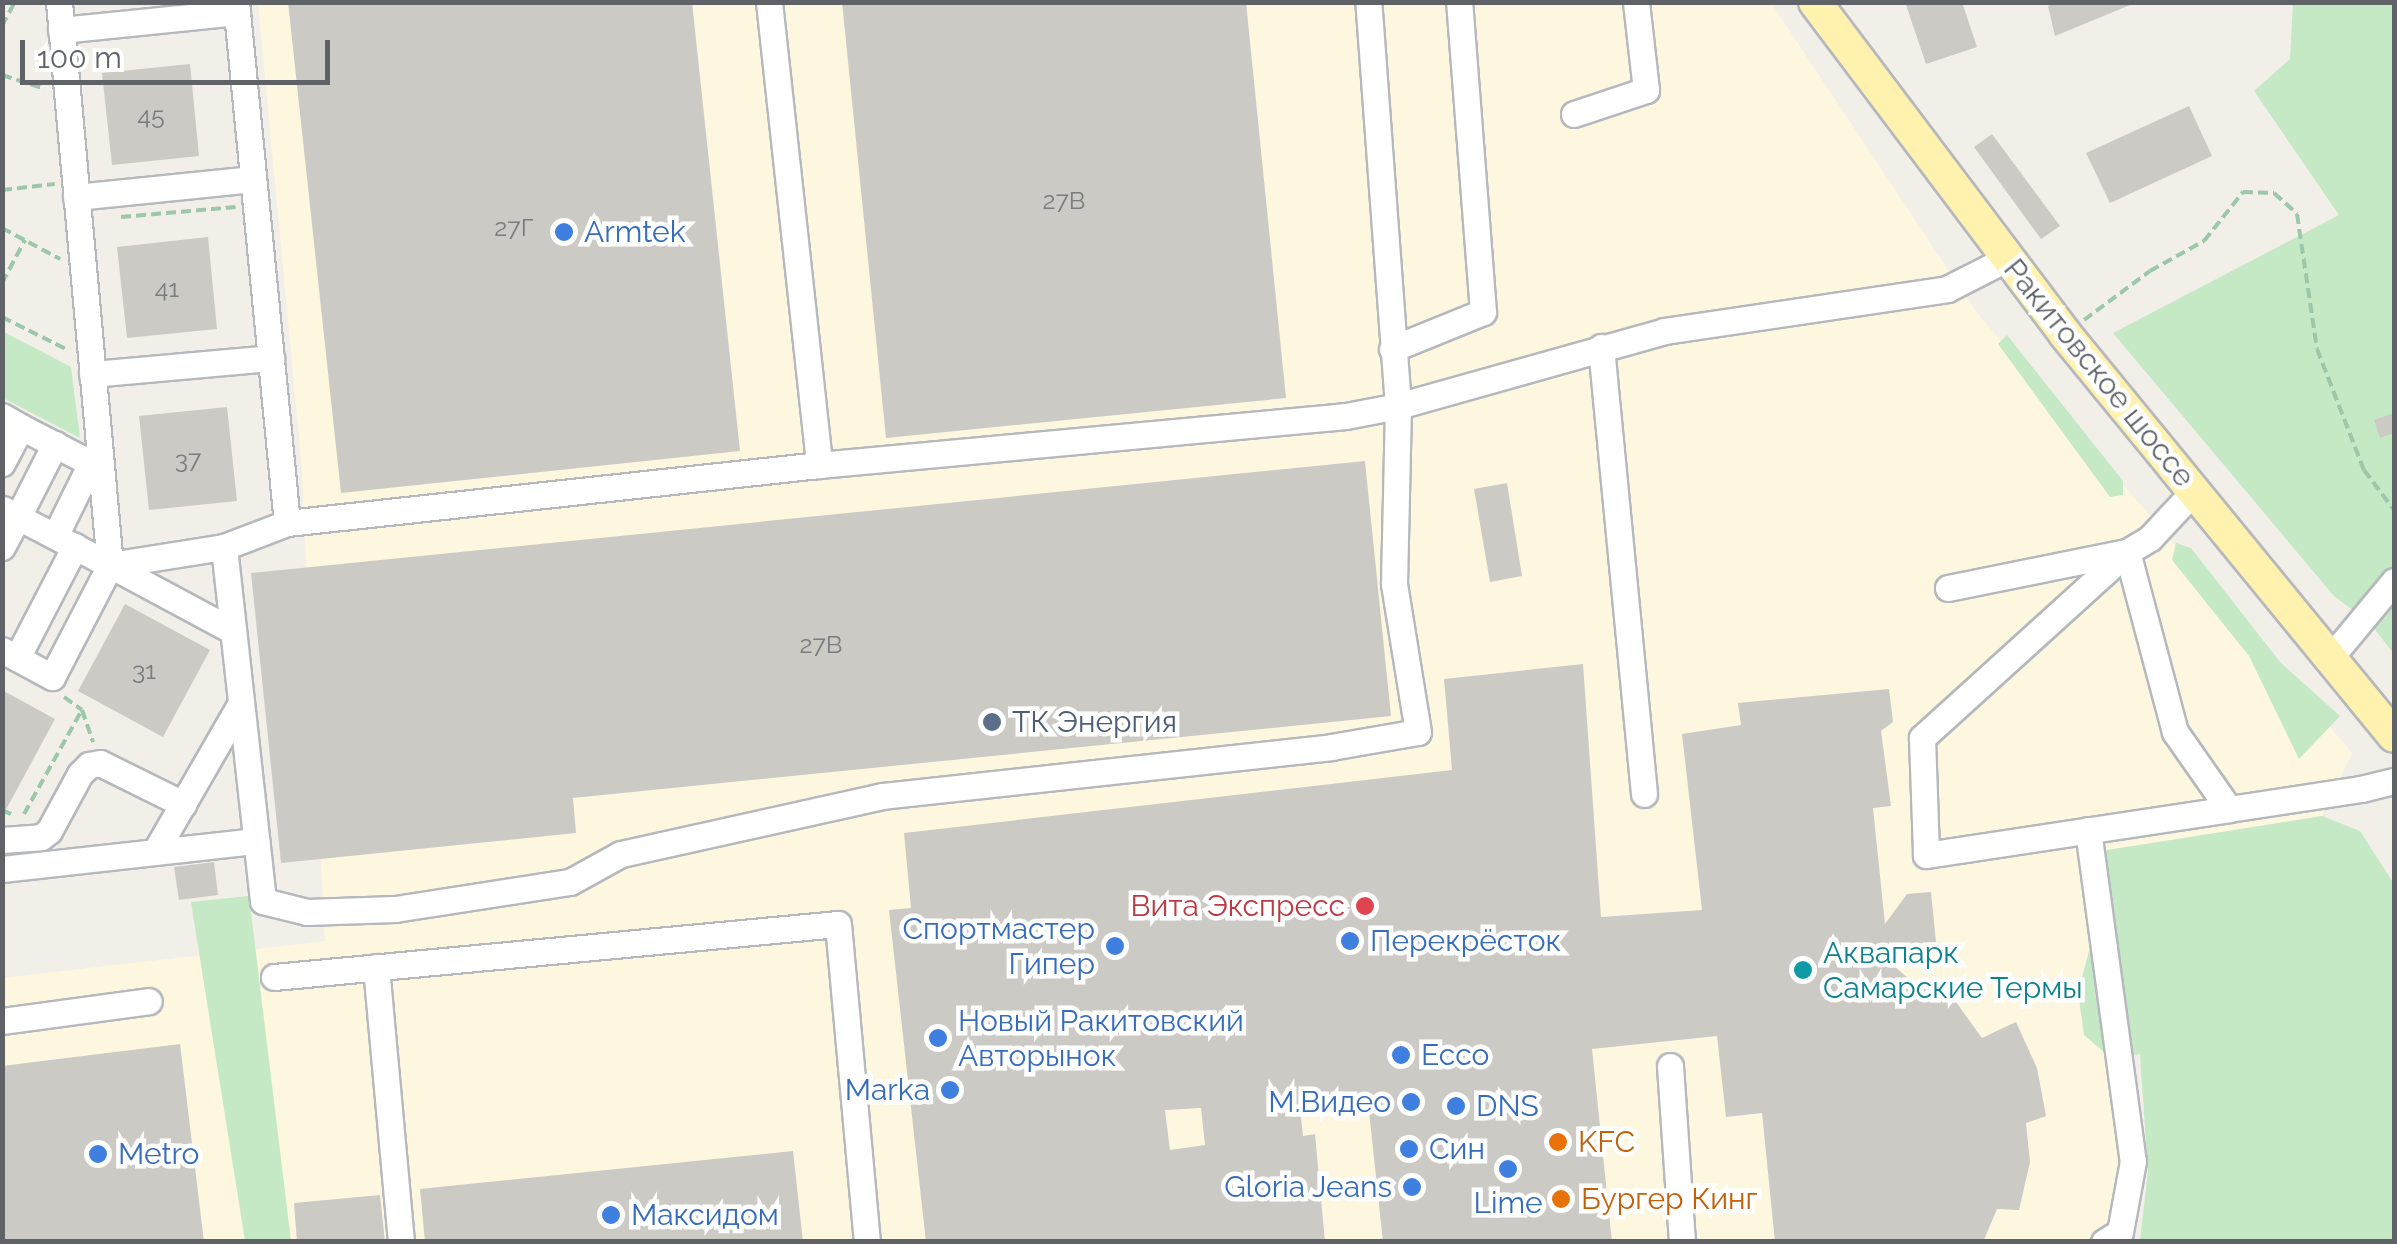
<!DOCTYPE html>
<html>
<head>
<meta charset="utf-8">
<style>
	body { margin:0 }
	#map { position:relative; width:2397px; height:1244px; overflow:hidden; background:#f1efe8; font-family:Raleway,sans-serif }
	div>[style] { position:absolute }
	.commercial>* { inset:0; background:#fef7e0 }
	.green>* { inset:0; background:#c5e8c5 }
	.building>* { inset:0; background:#cccac5 }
	.path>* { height:4px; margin-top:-2px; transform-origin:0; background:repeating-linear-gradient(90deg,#9cc7a9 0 10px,transparent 0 15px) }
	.roads { filter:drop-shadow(2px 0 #b5b8bc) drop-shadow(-2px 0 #b5b8bc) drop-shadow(0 2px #b5b8bc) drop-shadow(0 -2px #b5b8bc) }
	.minor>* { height:25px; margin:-12.5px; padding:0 12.5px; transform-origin:12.5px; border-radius:12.5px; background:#fff }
	.major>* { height:32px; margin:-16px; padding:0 16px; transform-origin:16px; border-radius:16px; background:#fff2af }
	.dots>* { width:28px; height:28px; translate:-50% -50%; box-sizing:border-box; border:5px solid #fff; border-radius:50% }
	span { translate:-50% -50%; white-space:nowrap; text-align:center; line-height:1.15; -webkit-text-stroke:9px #fff; paint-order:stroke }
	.number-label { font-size:25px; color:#7a7d7f }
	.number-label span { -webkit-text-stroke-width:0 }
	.shop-label { font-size:30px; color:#366cbe }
	.left { translate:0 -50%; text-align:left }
	.right { translate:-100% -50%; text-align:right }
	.street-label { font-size:30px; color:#5f6368 }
	.service-label { font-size:30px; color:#4e5e75 }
	.health-label { font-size:30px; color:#be3a42 }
	.culture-label { font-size:30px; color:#0d838f }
	.food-label { font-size:30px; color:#c56008 }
	.frame { position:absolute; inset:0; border:5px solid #5f6368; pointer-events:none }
	.scale { position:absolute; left:20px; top:40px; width:310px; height:45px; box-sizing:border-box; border:5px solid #5f6368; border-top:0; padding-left:12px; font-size:30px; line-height:35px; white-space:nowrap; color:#5f6368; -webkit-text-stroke:8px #fff; paint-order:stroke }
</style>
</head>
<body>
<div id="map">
	<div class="commercial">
		<div style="clip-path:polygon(258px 3px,1771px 3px,1977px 313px,2352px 753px,2322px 816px,2101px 851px,2142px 1154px,2130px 1241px,3px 1241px,2px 978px,325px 941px,301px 457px)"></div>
	</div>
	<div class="green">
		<div style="clip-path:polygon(2293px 3px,2394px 3px,2394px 654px,2369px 622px,2334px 596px,2113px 333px,2339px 215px,2254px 91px,2290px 59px)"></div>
		<div style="clip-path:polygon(2px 331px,71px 367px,80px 438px,3px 398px)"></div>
		<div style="clip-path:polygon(2007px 335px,2123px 481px,2123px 495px,2110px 497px,1998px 344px)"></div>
		<div style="clip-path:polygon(2176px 543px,2191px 548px,2280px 662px,2340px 716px,2299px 759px,2249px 656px,2172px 560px)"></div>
		<div style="clip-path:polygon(2322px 816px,2360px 831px,2394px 884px,2394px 1241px,2140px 1241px,2148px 1172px,2140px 1054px,2111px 1058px,2084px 1035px,2078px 992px,2089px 951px,2107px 929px,2101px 851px)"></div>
		<div style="clip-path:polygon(249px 896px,291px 1241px,245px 1241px,191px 902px)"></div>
	</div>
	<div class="building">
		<div style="clip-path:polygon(288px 2px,692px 2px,740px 451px,341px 493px)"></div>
		<div style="clip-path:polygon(842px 2px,1246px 2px,1286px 398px,886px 438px)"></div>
		<div style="clip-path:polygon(1905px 2px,1962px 2px,1977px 47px,1926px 64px)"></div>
		<div style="clip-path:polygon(2057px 2px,2135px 2px,2135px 3px,2055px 36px,2048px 6px)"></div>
		<div style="clip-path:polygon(190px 64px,199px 156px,112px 165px,102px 73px)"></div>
		<div style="clip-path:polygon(2189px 106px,2212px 156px,2110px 203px,2086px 153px)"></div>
		<div style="clip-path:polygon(1992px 134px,2060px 226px,2041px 239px,1974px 147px)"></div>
		<div style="clip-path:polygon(208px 237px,217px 329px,127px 338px,117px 247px)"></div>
		<div style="clip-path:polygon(227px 407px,237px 501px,149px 510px,139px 416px)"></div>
		<div style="clip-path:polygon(2394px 413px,2394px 433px,2380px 438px,2374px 420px)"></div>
		<div style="clip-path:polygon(1365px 461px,1391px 716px,573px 798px,576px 833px,281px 863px,251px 573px)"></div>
		<div style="clip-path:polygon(1507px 483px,1522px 576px,1490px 582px,1474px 489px)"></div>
		<div style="clip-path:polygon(125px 604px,210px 650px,163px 737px,78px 691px)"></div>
		<div style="clip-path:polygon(evenodd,1583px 664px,1601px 917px,1702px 910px,1682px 734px,1741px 725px,1738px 703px,1889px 689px,1893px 722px,1881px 731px,1891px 806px,1873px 808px,1885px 924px,1907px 894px,1931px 892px,1936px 942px,1874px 948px,1920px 989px,1929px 978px,1956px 1002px,1982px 1038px,2016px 1022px,2037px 1068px,2046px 1116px,2026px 1123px,2030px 1162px,2019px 1210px,1997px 1209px,1983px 1242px,1775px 1242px,1762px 1113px,1726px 1117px,1717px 1036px,1592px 1049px,1612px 1242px,1383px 1242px,1367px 1093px,1299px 1098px,1303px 1136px,1315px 1134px,1325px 1242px,926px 1242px,889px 910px,911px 908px,904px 833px,1452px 770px,1444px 679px,1583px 664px,1201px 1108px,1205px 1145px,1170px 1150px,1165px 1110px,1201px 1108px)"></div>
		<div style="clip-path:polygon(2px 690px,55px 719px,2px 817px)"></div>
		<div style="clip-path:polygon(214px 862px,218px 895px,179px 900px,174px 867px)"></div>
		<div style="clip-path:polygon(180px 1044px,204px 1242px,2px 1242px,2px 1066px)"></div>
		<div style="clip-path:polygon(793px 1151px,803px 1242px,425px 1242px,420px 1189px)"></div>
		<div style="clip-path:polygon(380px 1195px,385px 1242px,297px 1242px,294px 1203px)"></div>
	</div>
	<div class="path">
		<div style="left:2px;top:26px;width:27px;rotate:-62deg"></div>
		<div style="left:2px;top:75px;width:45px;rotate:18deg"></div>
		<div style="left:2px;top:190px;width:53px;rotate:-6.5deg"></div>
		<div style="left:121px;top:217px;width:115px;rotate:-5deg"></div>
		<div style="left:2px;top:228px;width:66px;rotate:28.1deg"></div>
		<div style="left:2px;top:283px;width:49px;rotate:-61.9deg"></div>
		<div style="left:2px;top:317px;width:72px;rotate:26.6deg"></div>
		<div style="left:2084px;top:320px;width:82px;rotate:-36.6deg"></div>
		<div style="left:2150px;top:271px;width:62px;rotate:-29.1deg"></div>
		<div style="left:2204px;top:241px;width:63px;rotate:-51.5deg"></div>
		<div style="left:2243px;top:192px;width:31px;rotate:2deg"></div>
		<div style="left:2274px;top:193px;width:31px;rotate:42deg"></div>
		<div style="left:2297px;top:214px;width:136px;rotate:81.6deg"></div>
		<div style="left:2317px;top:349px;width:130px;rotate:68.8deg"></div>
		<div style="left:2364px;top:470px;width:50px;rotate:53.1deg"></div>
		<div style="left:64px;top:697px;width:22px;rotate:36deg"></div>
		<div style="left:82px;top:710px;width:34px;rotate:71deg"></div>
		<div style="left:2px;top:810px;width:14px;rotate:25deg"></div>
		<div style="left:24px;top:814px;width:119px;rotate:-60.9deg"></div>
	</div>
	<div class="roads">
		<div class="minor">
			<div style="left:236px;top:2px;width:523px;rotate:84.41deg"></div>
			<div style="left:769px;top:2px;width:466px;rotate:83.8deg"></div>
			<div style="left:61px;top:30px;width:177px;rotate:-5.8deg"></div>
			<div style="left:1574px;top:114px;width:76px;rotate:-18.4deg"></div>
			<div style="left:1646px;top:90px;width:89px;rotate:-96.5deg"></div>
			<div style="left:76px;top:197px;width:178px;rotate:-5.8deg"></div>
			<div style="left:1601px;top:347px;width:449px;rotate:84.5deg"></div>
			<div style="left:1392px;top:349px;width:98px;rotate:-22.1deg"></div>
			<div style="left:1483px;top:312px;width:311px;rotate:-94.4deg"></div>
			<div style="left:92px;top:374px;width:180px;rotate:-5.1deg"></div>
			<div style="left:2px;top:416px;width:22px;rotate:30deg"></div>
			<div style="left:21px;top:427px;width:41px;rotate:117.8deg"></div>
			<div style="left:21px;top:427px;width:89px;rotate:27.4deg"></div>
			<div style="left:55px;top:444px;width:82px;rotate:116.9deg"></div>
			<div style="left:18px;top:517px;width:104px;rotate:27.6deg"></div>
			<div style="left:55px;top:536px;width:81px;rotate:-63.7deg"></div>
			<div style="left:2px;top:547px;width:34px;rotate:-62deg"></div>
			<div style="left:18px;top:517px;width:17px;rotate:-152deg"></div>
			<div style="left:224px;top:547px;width:356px;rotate:83.7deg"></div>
			<div style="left:263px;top:901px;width:45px;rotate:14deg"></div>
			<div style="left:307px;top:912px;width:88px;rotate:-2deg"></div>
			<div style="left:395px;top:909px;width:177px;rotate:-8.8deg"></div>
			<div style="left:570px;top:882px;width:58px;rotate:-28.8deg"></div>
			<div style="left:621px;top:854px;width:267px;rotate:-12.5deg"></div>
			<div style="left:882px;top:796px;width:452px;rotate:-6.2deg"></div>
			<div style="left:1331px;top:747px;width:88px;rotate:-9.8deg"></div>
			<div style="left:1418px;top:732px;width:151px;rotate:-99.2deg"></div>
			<div style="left:1394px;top:583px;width:177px;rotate:-88.7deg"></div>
			<div style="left:1398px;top:406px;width:405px;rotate:-94.2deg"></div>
			<div style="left:1948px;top:588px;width:183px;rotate:-11.4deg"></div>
			<div style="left:2127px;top:552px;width:27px;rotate:-31deg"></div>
			<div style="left:2150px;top:538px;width:64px;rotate:-46.9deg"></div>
			<div style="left:233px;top:631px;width:140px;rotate:-151.8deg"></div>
			<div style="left:110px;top:565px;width:115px;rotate:-9deg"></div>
			<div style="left:224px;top:547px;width:67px;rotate:-20.9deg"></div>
			<div style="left:287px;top:523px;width:535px;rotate:-6.22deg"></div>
			<div style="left:819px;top:465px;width:529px;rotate:-5.31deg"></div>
			<div style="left:1346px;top:416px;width:53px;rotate:-10.9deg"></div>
			<div style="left:1398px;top:406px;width:276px;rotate:-15.7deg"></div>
			<div style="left:1664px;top:331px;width:286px;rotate:-8.4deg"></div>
			<div style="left:1947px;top:289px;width:66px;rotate:-27deg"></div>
			<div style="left:2px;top:650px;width:57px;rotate:28.4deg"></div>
			<div style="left:52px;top:677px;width:126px;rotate:-62.6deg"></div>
			<div style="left:110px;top:565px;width:565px;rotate:-95.18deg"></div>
			<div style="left:17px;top:658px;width:126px;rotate:-62.6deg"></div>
			<div style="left:2330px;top:658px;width:100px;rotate:-50.3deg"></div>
			<div style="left:2229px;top:809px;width:94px;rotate:-125deg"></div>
			<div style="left:2175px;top:732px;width:186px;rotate:-104.9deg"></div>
			<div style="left:2127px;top:552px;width:277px;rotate:137.8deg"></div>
			<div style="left:1922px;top:738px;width:117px;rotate:88deg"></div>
			<div style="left:1926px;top:855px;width:306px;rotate:-8.6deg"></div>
			<div style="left:2229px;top:809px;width:134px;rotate:-8.6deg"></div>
			<div style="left:2361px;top:789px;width:34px;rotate:-14deg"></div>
			<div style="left:2088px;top:830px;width:334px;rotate:82.3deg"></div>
			<div style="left:2133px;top:1161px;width:72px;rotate:100.4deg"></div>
			<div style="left:2120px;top:1232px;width:19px;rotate:148deg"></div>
			<div style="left:2px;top:840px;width:39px;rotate:-4deg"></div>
			<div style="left:41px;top:837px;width:10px;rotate:-37deg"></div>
			<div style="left:49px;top:831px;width:65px;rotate:-61.5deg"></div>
			<div style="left:80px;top:774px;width:13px;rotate:-45deg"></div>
			<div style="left:89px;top:765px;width:11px;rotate:-10deg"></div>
			<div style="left:100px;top:763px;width:93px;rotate:26.3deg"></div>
			<div style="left:155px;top:852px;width:172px;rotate:-60deg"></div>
			<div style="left:2px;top:869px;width:256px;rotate:-6.3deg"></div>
			<div style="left:376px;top:967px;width:276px;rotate:84.8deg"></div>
			<div style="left:274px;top:977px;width:566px;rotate:-5.37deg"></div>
			<div style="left:838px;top:924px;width:319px;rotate:84.8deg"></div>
			<div style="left:2px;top:1021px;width:148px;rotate:-7.7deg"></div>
			<div style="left:1670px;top:1066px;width:176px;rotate:86.1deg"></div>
		</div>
		<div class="major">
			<div style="left:1815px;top:2px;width:416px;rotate:53deg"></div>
			<div style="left:2065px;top:334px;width:519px;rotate:50.7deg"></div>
		</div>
	</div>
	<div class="dots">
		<div style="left:564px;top:232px;background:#3f7fe0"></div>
		<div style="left:992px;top:722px;background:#5c6f8a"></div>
		<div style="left:1365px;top:906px;background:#e0444e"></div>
		<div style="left:1350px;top:941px;background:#3f7fe0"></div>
		<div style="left:1115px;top:946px;background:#3f7fe0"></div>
		<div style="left:1803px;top:970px;background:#0f9aa8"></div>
		<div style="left:938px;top:1038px;background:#3f7fe0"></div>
		<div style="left:1401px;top:1055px;background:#3f7fe0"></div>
		<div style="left:950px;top:1090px;background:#3f7fe0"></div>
		<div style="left:1411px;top:1102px;background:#3f7fe0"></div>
		<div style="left:1456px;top:1106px;background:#3f7fe0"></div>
		<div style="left:1558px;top:1142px;background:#e8710a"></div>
		<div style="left:1409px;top:1149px;background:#3f7fe0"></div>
		<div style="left:98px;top:1154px;background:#3f7fe0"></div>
		<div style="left:1508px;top:1169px;background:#3f7fe0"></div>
		<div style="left:1412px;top:1187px;background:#3f7fe0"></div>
		<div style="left:1561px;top:1199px;background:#e8710a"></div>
		<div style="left:611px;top:1215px;background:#3f7fe0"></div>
	</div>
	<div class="number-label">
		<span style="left:151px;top:115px">45</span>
		<span style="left:1064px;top:200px">27В</span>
		<span style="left:514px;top:227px">27Г</span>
		<span style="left:167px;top:288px">41</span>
		<span style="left:188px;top:459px">37</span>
		<span style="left:821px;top:644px">27В</span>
		<span style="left:144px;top:670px">31</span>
	</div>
	<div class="shop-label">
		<span class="left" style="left:584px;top:232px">Armtek</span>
		<span class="right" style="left:1095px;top:946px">Спортмастер<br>Гипер</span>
		<span class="left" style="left:1370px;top:941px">Перекрёсток</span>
		<span class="left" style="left:958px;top:1038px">Новый Ракитовский<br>Авторынок</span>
		<span class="left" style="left:1421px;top:1055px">Ecco</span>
		<span class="right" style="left:930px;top:1090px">Marka</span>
		<span class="right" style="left:1391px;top:1102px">М.Видео</span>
		<span class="left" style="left:1476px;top:1106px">DNS</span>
		<span class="left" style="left:1429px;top:1149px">Син</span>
		<span class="left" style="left:118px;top:1154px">Metro</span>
		<span class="right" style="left:1392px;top:1187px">Gloria Jeans</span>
		<span style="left:1508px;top:1203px">Lime</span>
		<span class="left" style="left:631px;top:1215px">Максидом</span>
	</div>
	<div class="street-label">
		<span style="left:2099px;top:373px;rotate:51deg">Ракитовское шоссе</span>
	</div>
	<div class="service-label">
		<span class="left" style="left:1012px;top:722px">ТК Энергия</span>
	</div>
	<div class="health-label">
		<span class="right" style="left:1345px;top:906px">Вита Экспресс</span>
	</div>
	<div class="culture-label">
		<span class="left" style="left:1823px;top:970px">Аквапарк<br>Самарские Термы</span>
	</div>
	<div class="food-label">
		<span class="left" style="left:1578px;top:1142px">KFC</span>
		<span class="left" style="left:1581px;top:1199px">Бургер Кинг</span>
	</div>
	<div class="frame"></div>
	<div class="scale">100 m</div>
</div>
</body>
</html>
